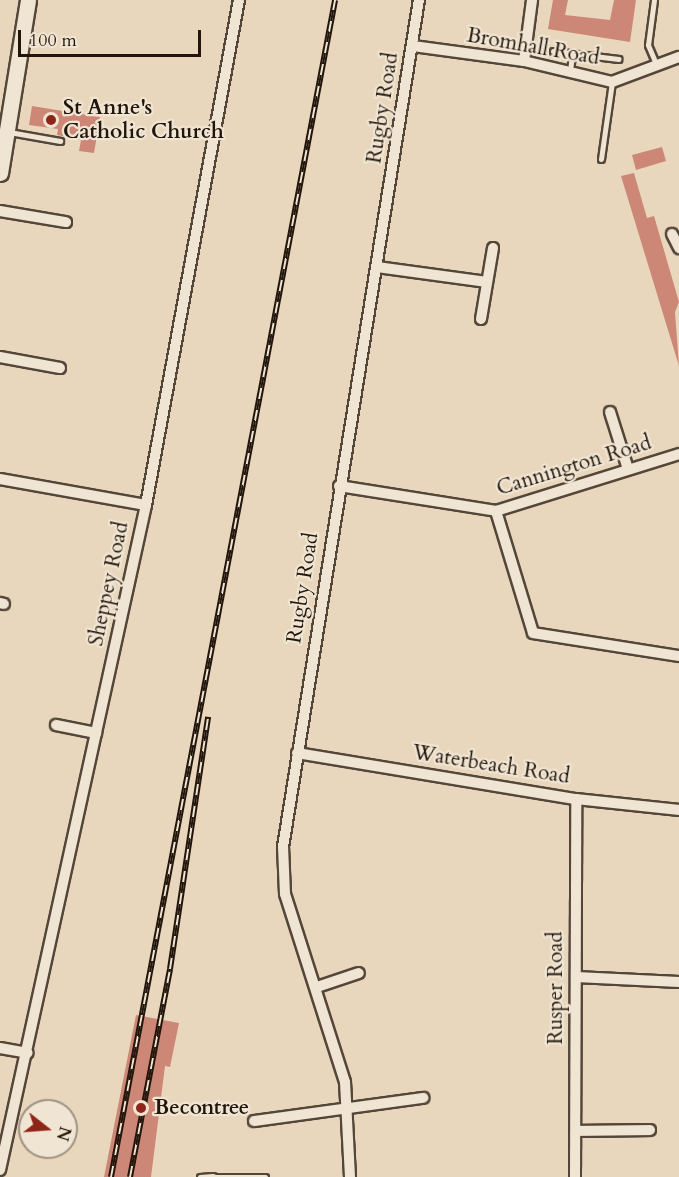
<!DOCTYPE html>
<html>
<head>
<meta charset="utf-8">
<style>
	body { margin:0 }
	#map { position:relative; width:679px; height:1177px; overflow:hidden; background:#e8d7bc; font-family:Cardo,serif }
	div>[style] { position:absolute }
	.building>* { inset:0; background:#cd8776 }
	.roads { filter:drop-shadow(2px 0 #544638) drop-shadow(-2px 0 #544638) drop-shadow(0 2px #544638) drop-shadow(0 -2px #544638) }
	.lane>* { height:5px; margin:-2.5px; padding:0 2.5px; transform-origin:2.5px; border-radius:2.5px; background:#f0e5d3 }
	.street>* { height:10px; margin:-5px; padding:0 5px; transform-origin:5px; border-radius:5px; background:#f0e5d3 }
	.secondary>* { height:15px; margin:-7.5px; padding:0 7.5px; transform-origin:7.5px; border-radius:7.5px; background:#f0e5d3 }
	.rail>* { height:6px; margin-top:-3px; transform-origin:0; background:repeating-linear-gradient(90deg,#f0e5d3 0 11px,#22160c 0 22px); box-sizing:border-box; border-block:2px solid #22160c }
	.dots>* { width:16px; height:16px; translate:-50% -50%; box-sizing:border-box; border:3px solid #f0e5d3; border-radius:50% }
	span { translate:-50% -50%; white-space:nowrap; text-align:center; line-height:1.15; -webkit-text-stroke:4.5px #f0e5d3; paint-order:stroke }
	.street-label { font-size:21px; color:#22160c }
	.poi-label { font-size:21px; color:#22160c; font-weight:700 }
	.left { translate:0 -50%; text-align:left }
	.north { position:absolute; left:18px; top:1099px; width:60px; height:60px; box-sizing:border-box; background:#f0e5d3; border:2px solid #9e9283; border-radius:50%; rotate:107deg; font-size:16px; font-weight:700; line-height:24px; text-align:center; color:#22160c }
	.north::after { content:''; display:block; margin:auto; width:21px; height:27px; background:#8f2418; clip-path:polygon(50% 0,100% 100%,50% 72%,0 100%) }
	.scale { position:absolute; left:18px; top:30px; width:183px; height:27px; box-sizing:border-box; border:3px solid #22160c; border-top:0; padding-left:8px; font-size:18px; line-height:21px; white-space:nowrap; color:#22160c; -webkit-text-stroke:4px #f0e5d3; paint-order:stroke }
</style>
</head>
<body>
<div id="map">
	<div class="building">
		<div style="clip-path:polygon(553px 0,568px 0,565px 15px,610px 20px,614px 0,636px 0,630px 42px,548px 29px)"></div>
		<div style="clip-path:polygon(32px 106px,100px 117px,94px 153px,79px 151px,81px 140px,57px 135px,58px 129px,29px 125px)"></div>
		<div style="clip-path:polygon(662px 147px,666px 161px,636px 170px,632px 155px)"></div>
		<div style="clip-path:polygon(634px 173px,647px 218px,654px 216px,679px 302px,675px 312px,679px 366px,621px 176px)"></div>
		<div style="clip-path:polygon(136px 1015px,179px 1023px,170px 1067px,165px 1066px,151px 1177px,104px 1177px)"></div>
	</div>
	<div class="roads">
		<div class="lane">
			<div style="left:654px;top:0;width:45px;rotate:97.6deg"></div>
			<div style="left:648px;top:45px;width:21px;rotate:67deg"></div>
			<div style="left:553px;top:51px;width:66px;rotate:6.9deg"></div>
			<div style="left:570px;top:71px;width:17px;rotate:-83deg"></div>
			<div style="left:9px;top:132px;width:52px;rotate:10deg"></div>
			<div style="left:601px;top:159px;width:78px;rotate:-81.9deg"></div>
			<div style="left:200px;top:1177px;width:13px;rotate:-4deg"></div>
			<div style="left:213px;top:1177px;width:52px"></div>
		</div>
		<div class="street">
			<div style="left:413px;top:46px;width:112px;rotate:7.7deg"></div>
			<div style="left:524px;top:61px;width:90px;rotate:13.4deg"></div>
			<div style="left:612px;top:82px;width:72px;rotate:-20.5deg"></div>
			<div style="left:524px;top:61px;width:62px;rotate:-82.5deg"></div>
			<div style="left:0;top:211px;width:67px;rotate:9.5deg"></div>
			<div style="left:672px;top:234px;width:16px;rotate:63deg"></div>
			<div style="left:377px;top:267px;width:111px;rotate:7.8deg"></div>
			<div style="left:481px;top:319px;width:72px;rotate:-80.4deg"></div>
			<div style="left:0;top:357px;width:61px;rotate:10.4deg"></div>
			<div style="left:610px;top:412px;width:60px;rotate:72.5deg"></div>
			<div style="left:0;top:479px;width:148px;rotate:10.1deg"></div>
			<div style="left:339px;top:486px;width:159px;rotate:9deg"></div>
			<div style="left:496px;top:511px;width:192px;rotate:-17.3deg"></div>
			<div style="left:496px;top:511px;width:127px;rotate:73.1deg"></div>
			<div style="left:533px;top:633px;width:148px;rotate:9deg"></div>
			<div style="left:0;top:603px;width:4px;rotate:14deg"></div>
			<div style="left:56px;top:725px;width:41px;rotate:11.3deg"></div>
			<div style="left:297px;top:753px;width:283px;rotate:9.4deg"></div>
			<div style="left:576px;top:799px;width:104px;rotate:6.1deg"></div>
			<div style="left:576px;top:977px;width:103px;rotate:2.8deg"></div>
			<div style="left:317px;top:987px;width:44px;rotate:-18.4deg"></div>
			<div style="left:0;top:1048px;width:28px;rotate:10deg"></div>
			<div style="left:254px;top:1121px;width:171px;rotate:-7.8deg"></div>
			<div style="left:576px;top:1131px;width:74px;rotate:-0.8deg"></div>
			<div style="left:0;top:1170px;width:681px;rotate:-77.62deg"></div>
			<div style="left:146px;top:505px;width:513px;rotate:-79.57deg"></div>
			<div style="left:350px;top:1177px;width:95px;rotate:-93deg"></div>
			<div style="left:345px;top:1082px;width:197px;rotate:-107.7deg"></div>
			<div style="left:285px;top:894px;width:47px;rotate:-92.4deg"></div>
			<div style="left:283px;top:847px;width:858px;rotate:-80.88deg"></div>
			<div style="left:575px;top:1177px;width:378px;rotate:-89.8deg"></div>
		</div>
		<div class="secondary">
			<div style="left:0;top:173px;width:175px;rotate:-80.8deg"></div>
		</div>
	</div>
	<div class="rail">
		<div style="left:111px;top:1177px;width:1198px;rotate:-79.22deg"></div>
		<div style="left:130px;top:1177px;width:212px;rotate:-79.1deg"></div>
		<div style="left:170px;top:969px;width:255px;rotate:-81.4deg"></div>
	</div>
	<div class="dots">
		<div style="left:51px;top:120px;background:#8f2418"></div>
		<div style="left:141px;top:1108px;background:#8f2418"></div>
	</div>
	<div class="street-label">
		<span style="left:533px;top:47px;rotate:10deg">Bromhall Road</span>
		<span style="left:383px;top:108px;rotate:-81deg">Rugby Road</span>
		<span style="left:574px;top:466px;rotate:-17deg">Cannington Road</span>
		<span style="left:109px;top:584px;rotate:-78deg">Sheppey Road</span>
		<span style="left:303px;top:588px;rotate:-81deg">Rugby Road</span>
		<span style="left:491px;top:765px;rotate:9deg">Waterbeach Road</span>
		<span style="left:556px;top:988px;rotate:-90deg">Rusper Road</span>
	</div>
	<div class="poi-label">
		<span class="left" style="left:63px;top:120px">St Anne's<br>Catholic Church</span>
		<span class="left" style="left:154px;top:1108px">Becontree</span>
	</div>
	<div class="north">N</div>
	<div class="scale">100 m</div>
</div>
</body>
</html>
